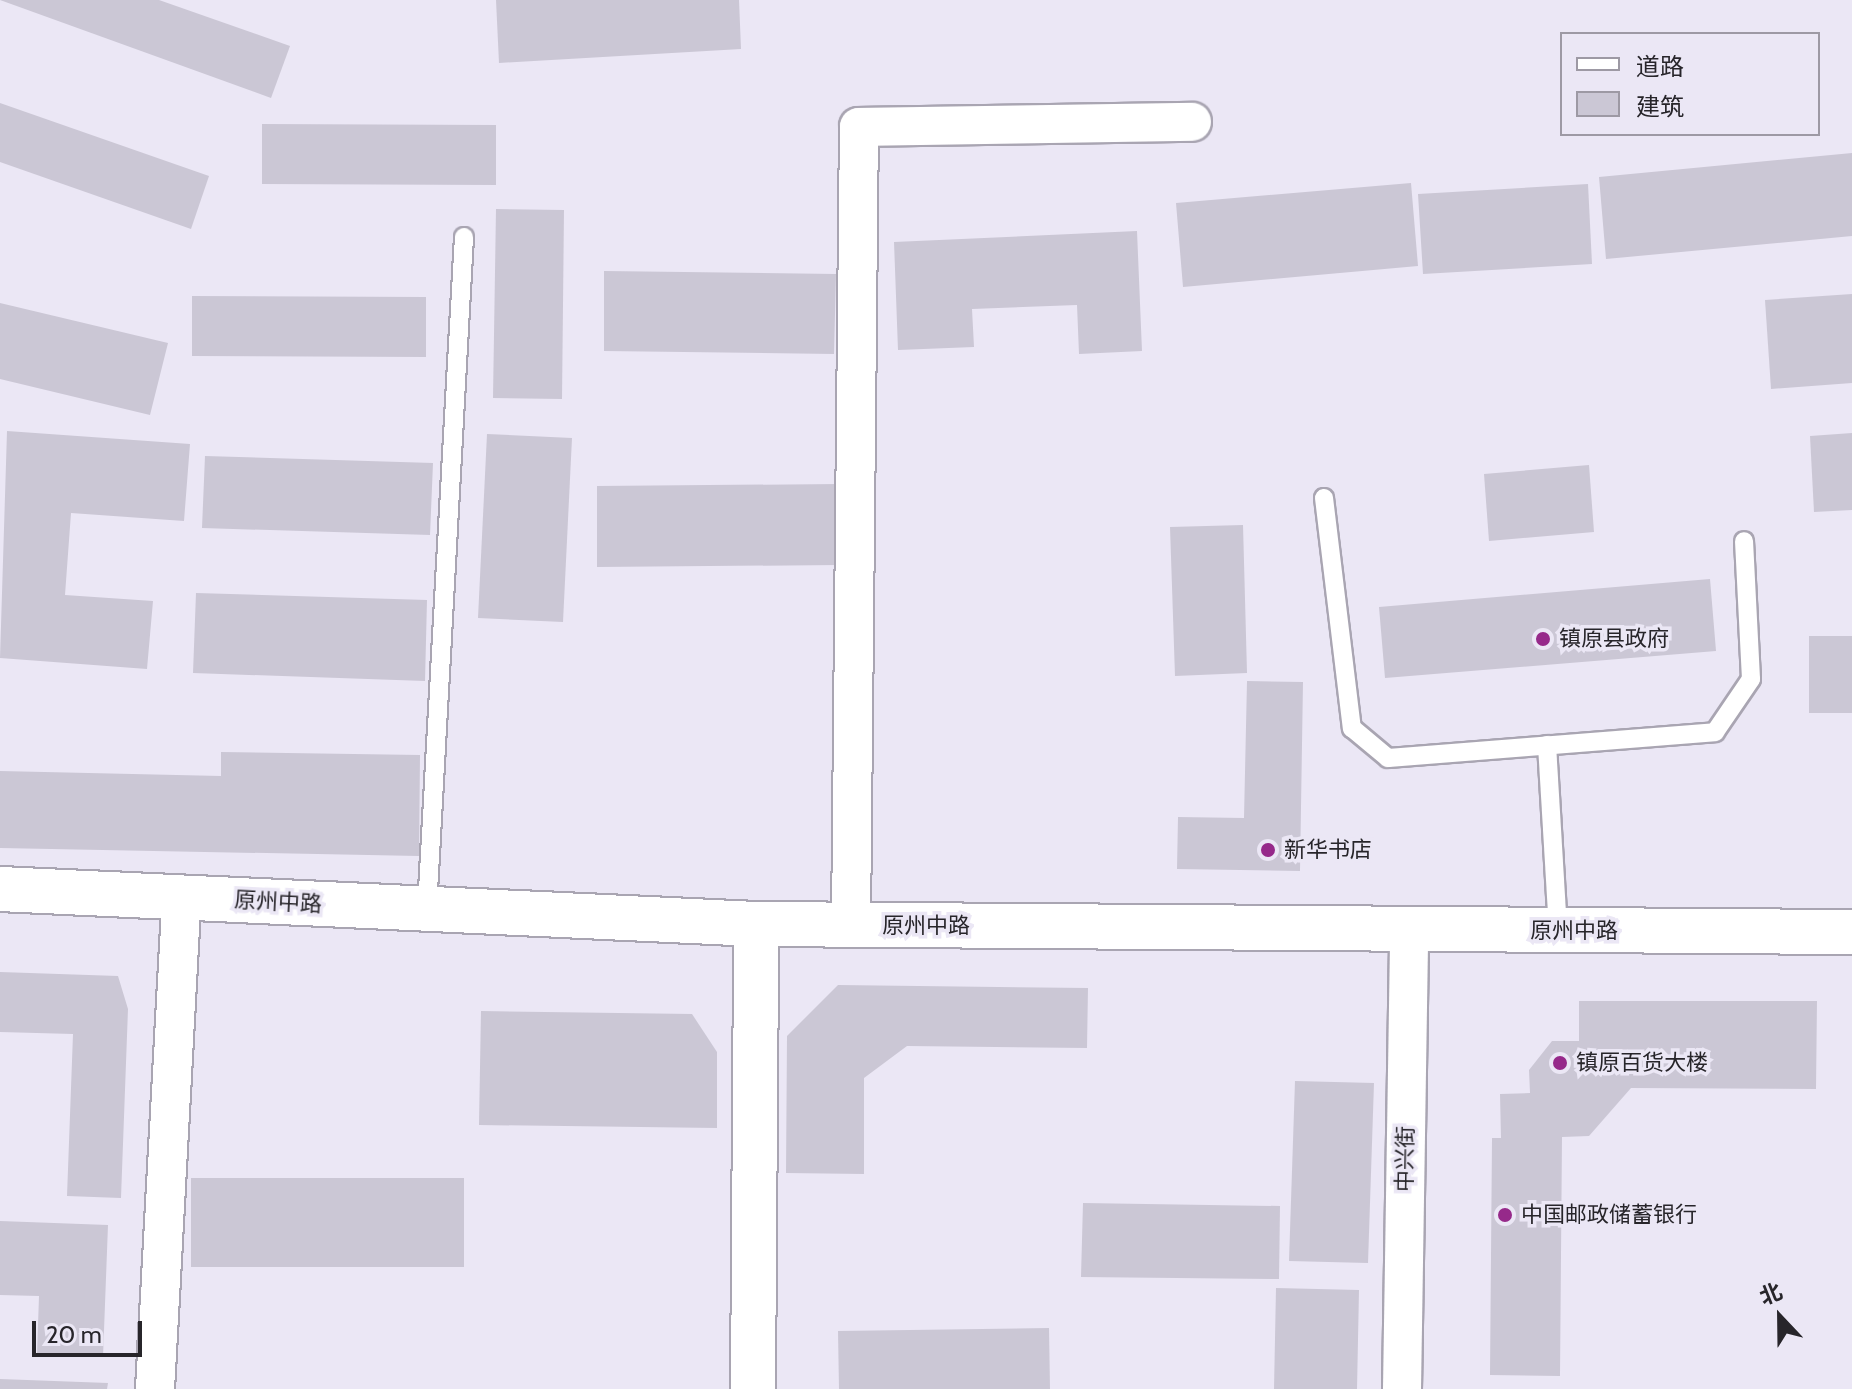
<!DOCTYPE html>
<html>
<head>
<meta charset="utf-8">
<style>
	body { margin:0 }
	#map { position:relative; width:1852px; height:1389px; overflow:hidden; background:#ebe7f5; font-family:Cabin,"Noto Sans SC",sans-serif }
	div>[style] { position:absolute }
	.building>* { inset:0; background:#cbc7d5 }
	.roads { filter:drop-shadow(2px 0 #a9a5b2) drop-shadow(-2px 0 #a9a5b2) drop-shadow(0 2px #a9a5b2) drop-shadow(0 -2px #a9a5b2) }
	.lane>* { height:18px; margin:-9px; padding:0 9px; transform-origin:9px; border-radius:9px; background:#fff }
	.street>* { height:38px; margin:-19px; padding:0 19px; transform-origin:19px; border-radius:19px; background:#fff }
	.secondary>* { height:44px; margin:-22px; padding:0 22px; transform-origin:22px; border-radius:22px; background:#fff }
	.primary>* { height:44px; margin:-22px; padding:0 22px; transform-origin:22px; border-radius:22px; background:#fff }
	.dots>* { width:22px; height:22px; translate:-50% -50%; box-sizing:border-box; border:4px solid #ebe7f5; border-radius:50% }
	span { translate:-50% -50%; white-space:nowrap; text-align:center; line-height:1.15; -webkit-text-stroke:7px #ebe7f5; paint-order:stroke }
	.poi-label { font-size:22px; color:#27252a }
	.left { translate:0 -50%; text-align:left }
	.street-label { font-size:22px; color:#27252a }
	.legend { position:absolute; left:1560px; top:32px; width:260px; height:104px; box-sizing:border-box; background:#ebe7f5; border:2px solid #9d99a4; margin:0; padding:10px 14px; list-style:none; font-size:24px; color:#27252a }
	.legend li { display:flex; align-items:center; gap:16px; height:40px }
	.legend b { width:40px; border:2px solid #9d99a4 }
	.north { position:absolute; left:1740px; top:1277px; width:80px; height:80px; -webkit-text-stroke:6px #ebe7f5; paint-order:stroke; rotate:338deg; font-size:22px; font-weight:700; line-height:32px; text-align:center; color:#27252a }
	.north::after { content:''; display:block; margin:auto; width:28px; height:36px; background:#27252a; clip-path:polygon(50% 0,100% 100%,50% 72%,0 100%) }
	.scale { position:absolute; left:32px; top:1321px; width:110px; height:36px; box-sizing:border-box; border:4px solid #27252a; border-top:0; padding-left:10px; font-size:24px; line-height:28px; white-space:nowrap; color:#27252a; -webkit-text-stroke:6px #ebe7f5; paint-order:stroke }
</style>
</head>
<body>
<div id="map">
	<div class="building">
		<div style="clip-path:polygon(0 0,159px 0,290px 46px,271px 98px)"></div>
		<div style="clip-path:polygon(496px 0,739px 0,741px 49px,499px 63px)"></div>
		<div style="clip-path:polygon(0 103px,209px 176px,191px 229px,0 162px)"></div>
		<div style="clip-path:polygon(262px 124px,496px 125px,496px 185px,262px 184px)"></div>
		<div style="clip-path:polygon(1852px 153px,1852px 236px,1606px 259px,1599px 177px)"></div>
		<div style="clip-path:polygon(1411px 183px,1418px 266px,1183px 287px,1176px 203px)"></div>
		<div style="clip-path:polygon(1588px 184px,1592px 264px,1423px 274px,1418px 194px)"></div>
		<div style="clip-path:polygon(496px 209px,564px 210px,562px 399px,493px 398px)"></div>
		<div style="clip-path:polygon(1137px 231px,1142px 351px,1079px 354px,1077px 305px,972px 309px,974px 347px,898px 350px,894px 242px)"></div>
		<div style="clip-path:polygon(604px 271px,836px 274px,834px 354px,604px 351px)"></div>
		<div style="clip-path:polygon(1852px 294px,1852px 383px,1771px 389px,1765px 300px)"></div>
		<div style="clip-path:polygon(192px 296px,426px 297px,426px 357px,192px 356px)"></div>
		<div style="clip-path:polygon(0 303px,168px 343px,150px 415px,0 379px)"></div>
		<div style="clip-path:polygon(7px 431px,190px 444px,184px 521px,71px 513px,65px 595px,153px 601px,147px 669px,0 658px)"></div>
		<div style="clip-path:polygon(1852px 433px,1852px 510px,1814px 512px,1810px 436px)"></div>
		<div style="clip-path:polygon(487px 434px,572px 438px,563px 622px,478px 618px)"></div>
		<div style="clip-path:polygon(205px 456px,433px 463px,430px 535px,202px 528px)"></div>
		<div style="clip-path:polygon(1589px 465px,1594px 532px,1489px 541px,1484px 474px)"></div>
		<div style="clip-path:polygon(839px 484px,839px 565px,597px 567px,597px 486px)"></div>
		<div style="clip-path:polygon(1243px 525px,1247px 673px,1175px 676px,1170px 527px)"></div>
		<div style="clip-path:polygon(1710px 579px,1716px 651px,1385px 678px,1379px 607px)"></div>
		<div style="clip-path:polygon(196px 593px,427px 600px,425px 681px,193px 673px)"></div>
		<div style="clip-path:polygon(1809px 636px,1852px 636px,1852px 713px,1809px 713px)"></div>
		<div style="clip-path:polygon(1247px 681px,1303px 682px,1300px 871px,1177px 869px,1178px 817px,1244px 818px)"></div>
		<div style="clip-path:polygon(221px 752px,420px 755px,419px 856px,0 848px,0 771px,221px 776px)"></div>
		<div style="clip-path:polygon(0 972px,118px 976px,128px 1009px,121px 1198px,67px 1196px,73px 1034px,0 1032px)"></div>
		<div style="clip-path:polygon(838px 985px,1088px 988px,1087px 1048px,907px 1046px,864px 1078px,864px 1174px,786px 1173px,787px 1036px)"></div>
		<div style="clip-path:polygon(1579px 1001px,1817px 1001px,1816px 1089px,1631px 1088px,1589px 1136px,1562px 1137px,1560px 1376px,1490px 1375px,1492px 1138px,1501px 1138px,1500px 1094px,1530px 1093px,1529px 1070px,1552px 1041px,1579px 1041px)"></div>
		<div style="clip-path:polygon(481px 1011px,692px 1014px,717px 1052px,717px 1128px,479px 1125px)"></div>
		<div style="clip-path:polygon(1295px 1081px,1374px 1083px,1368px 1263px,1289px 1261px)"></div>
		<div style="clip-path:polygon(191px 1178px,464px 1178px,464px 1267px,191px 1267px)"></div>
		<div style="clip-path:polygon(1083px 1203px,1280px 1206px,1279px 1279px,1081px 1277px)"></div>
		<div style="clip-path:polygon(0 1221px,108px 1225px,103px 1357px,37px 1354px,39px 1296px,0 1295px)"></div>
		<div style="clip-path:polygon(1276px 1288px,1359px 1290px,1357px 1389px,1274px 1389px)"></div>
		<div style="clip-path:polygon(1049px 1328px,1050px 1389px,839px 1389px,838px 1331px)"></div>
		<div style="clip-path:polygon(0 1379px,108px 1383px,107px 1389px,0 1389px)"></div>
	</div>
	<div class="roads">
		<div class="lane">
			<div style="left:1324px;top:498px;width:232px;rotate:83.1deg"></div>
			<div style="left:1352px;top:728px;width:47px;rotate:39.8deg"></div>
			<div style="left:1388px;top:758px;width:328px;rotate:-4.5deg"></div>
			<div style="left:1715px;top:732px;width:64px;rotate:-55.8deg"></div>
			<div style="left:1751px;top:679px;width:138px;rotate:-92.9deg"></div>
			<div style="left:1547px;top:745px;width:186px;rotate:86.6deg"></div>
			<div style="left:427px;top:909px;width:673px;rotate:-86.85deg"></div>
		</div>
		<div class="street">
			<div style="left:851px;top:925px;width:798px;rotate:-89.43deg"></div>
			<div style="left:859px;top:127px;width:333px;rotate:-0.9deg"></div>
			<div style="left:155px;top:1389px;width:493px;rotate:-86.9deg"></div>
			<div style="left:1402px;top:1389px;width:459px;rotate:-89.1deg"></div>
		</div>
		<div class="secondary">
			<div style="left:753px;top:1389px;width:465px;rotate:-89.6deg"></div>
		</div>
		<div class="primary">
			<div style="left:0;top:889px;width:757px;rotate:2.65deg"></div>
			<div style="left:756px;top:924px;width:1096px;rotate:0.42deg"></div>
		</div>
	</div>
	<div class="dots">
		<div style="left:1543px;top:639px;background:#96298a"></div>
		<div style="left:1268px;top:850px;background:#96298a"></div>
		<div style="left:1560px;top:1063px;background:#96298a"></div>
		<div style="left:1505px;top:1215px;background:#96298a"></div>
	</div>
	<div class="poi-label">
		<span class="left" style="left:1559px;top:639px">镇原县政府</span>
		<span class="left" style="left:1284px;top:850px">新华书店</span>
		<span class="left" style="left:1576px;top:1063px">镇原百货大楼</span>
		<span class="left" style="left:1521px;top:1215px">中国邮政储蓄银行</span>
	</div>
	<div class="street-label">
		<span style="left:278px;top:902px;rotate:3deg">原州中路</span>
		<span style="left:926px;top:926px">原州中路</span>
		<span style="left:1574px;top:931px">原州中路</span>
		<span style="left:1405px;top:1159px;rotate:-89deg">中兴街</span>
	</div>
	<ul class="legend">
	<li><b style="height:10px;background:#fff"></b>道路</li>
	<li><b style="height:22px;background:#cbc7d5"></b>建筑</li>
	</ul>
	<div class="north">北</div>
	<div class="scale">20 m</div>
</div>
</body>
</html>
